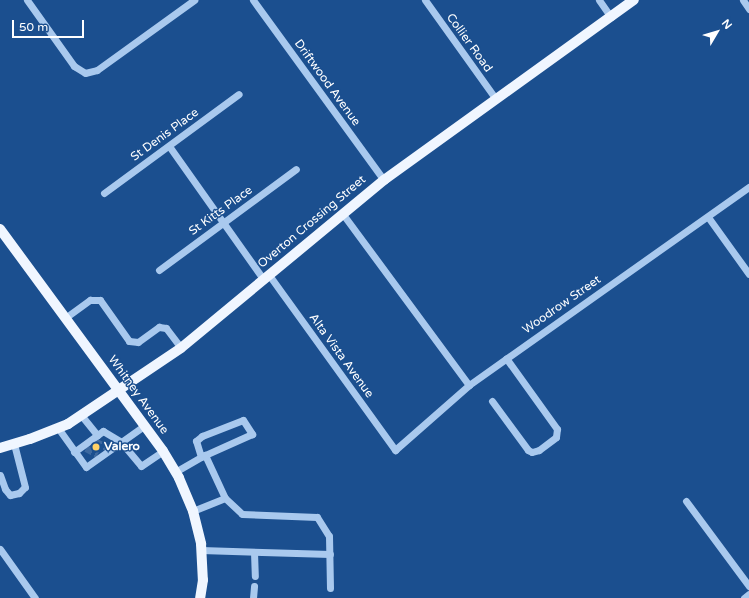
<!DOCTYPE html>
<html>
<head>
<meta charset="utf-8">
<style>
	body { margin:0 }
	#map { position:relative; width:749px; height:598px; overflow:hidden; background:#1b4f8f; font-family:"Varela Round",sans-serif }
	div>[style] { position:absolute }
	.minor-tunnel>* { height:7px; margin-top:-3.5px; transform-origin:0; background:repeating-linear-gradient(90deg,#3d69a0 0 7px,transparent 0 10.5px) }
	.minor>* { height:7px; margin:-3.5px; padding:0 3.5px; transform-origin:3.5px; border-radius:3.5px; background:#a9c9ee }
	.major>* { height:10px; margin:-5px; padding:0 5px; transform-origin:5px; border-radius:5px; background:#f0f6ff }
	.dots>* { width:11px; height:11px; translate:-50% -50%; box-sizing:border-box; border:2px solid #1b4f8f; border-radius:50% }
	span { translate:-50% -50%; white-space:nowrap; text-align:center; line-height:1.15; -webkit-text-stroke:3px #1b4f8f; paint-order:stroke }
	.street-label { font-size:12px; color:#fff }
	.poi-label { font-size:12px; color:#fff; font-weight:700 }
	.left { translate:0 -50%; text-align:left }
	.north { position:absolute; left:697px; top:12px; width:40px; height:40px; -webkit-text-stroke:3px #1b4f8f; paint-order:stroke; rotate:52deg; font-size:11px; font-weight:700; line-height:16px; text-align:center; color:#fff }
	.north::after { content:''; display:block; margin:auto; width:14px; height:18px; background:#fff; clip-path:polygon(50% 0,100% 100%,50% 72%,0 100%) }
	.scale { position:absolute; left:12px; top:20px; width:72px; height:18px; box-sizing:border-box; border:2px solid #fff; border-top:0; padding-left:5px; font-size:12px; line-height:14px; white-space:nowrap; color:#fff; -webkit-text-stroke:3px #1b4f8f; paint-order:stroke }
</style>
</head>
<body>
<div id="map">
	<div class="minor-tunnel">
		<div style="left:95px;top:441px;width:13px;rotate:29deg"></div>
		<div style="left:86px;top:448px;width:13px;rotate:29deg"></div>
	</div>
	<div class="minor">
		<div style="left:27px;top:0;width:81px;rotate:54.5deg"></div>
		<div style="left:74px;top:66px;width:13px;rotate:32deg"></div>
		<div style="left:85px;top:73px;width:12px;rotate:-14deg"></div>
		<div style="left:97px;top:70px;width:120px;rotate:-35.8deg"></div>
		<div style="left:253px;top:0;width:223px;rotate:54deg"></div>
		<div style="left:425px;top:0;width:122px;rotate:54.4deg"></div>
		<div style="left:599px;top:0;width:21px;rotate:55deg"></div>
		<div style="left:743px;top:0;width:11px;rotate:56deg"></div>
		<div style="left:169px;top:146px;width:164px;rotate:54.7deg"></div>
		<div style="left:104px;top:193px;width:167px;rotate:-36.3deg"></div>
		<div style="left:342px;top:213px;width:214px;rotate:53.6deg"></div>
		<div style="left:708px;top:217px;width:70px;rotate:54.3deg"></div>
		<div style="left:159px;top:270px;width:170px;rotate:-36.4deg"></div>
		<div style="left:269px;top:275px;width:216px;rotate:54.2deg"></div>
		<div style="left:395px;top:450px;width:98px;rotate:-41.3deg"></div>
		<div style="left:469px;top:385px;width:343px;rotate:-35.3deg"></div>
		<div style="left:65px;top:318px;width:31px;rotate:-36deg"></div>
		<div style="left:90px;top:300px;width:10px"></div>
		<div style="left:100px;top:300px;width:50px;rotate:54.7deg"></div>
		<div style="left:129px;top:341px;width:9px;rotate:6deg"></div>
		<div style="left:138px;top:342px;width:26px;rotate:-36deg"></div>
		<div style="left:159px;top:327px;width:7px;rotate:8deg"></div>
		<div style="left:166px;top:328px;width:25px;rotate:53deg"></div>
		<div style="left:492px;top:401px;width:61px;rotate:53.7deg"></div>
		<div style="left:528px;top:450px;width:4px;rotate:27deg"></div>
		<div style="left:532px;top:452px;width:7px;rotate:-16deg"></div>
		<div style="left:539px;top:450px;width:21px;rotate:-37deg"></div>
		<div style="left:556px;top:437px;width:8px;rotate:-83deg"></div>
		<div style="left:557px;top:429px;width:87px;rotate:-125.7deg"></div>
		<div style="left:81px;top:415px;width:26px;rotate:51deg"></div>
		<div style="left:58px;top:428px;width:48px;rotate:54.3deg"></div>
		<div style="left:86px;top:467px;width:71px;rotate:-35.3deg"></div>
		<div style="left:74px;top:452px;width:36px;rotate:-36deg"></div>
		<div style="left:103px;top:431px;width:21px;rotate:31deg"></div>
		<div style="left:121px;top:442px;width:31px;rotate:50deg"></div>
		<div style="left:141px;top:466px;width:27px;rotate:-34deg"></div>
		<div style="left:201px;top:457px;width:17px;rotate:-107deg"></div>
		<div style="left:196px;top:441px;width:8px;rotate:-40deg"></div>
		<div style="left:202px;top:436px;width:44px;rotate:-21.3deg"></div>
		<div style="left:243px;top:420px;width:17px;rotate:57deg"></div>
		<div style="left:252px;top:434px;width:51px;rotate:155.9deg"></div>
		<div style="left:175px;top:472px;width:34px;rotate:-30deg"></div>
		<div style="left:205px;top:455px;width:47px;rotate:65.1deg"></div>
		<div style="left:225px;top:498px;width:35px;rotate:158deg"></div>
		<div style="left:0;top:475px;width:15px;rotate:70deg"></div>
		<div style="left:5px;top:489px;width:8px;rotate:50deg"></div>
		<div style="left:10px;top:495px;width:9px;rotate:-13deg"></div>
		<div style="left:19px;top:493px;width:8px;rotate:-45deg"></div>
		<div style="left:25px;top:487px;width:44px;rotate:-104.3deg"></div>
		<div style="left:225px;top:498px;width:23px;rotate:43deg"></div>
		<div style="left:242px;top:514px;width:75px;rotate:2.3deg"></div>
		<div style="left:317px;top:517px;width:22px;rotate:58deg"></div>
		<div style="left:329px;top:536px;width:52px;rotate:88.9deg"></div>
		<div style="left:686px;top:501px;width:106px;rotate:53.5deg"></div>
		<div style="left:0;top:549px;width:60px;rotate:54.5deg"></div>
		<div style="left:201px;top:550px;width:129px;rotate:1.8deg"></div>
		<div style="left:254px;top:552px;width:24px;rotate:88deg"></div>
		<div style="left:253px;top:598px;width:12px;rotate:-85deg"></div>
		<div style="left:744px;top:598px;width:6px;rotate:-39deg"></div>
	</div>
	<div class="major">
		<div style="left:0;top:229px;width:275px;rotate:53.7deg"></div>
		<div style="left:163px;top:451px;width:31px;rotate:59deg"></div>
		<div style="left:179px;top:478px;width:36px;rotate:67deg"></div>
		<div style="left:193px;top:511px;width:34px;rotate:76deg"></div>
		<div style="left:201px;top:544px;width:36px;rotate:87deg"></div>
		<div style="left:203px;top:580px;width:18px;rotate:99deg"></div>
		<div style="left:0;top:448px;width:31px;rotate:-17deg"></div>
		<div style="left:30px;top:439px;width:41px;rotate:-21.5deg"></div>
		<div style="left:68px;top:424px;width:136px;rotate:-33.9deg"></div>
		<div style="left:181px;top:348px;width:264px;rotate:-39.6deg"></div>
		<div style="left:384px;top:180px;width:308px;rotate:-35.8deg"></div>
	</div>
	<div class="dots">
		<div style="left:96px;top:447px;background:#ffd166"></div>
	</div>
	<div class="street-label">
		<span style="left:469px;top:43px;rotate:54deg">Collier Road</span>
		<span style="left:327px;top:83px;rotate:54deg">Driftwood Avenue</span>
		<span style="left:165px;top:135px;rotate:-36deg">St Denis Place</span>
		<span style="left:221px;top:211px;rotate:-36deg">St Kitts Place</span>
		<span style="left:312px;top:222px;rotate:-40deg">Overton Crossing Street</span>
		<span style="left:562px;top:305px;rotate:-35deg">Woodrow Street</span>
		<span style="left:341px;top:356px;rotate:54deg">Alta Vista Avenue</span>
		<span style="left:138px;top:395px;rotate:54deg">Whitney Avenue</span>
	</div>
	<div class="poi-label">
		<span class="left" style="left:104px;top:447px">Valero</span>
	</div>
	<div class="north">N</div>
	<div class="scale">50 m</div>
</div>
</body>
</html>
